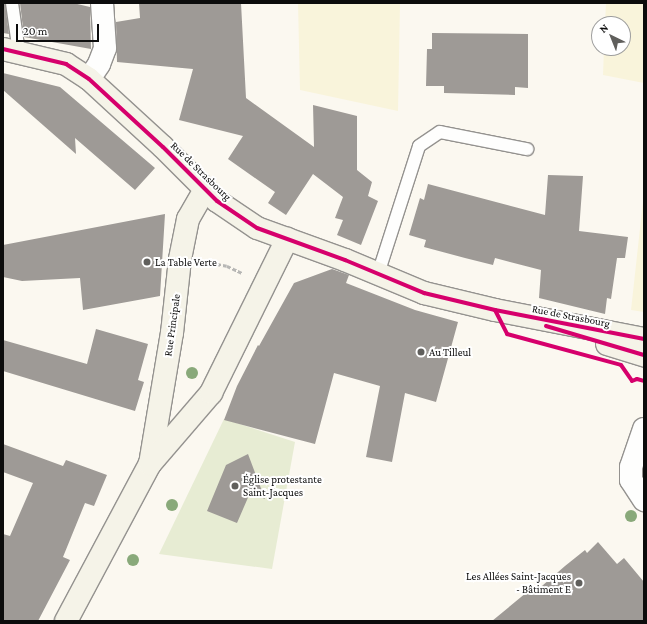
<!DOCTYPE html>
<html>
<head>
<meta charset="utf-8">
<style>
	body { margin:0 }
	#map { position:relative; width:647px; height:624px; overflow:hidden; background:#fbf8f0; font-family:"Crimson Pro",serif }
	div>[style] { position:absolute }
	.farmland>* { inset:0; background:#f9f4db }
	.cemetery>* { inset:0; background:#e7ecd3 }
	.building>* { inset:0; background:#9e9a96 }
	.path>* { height:2.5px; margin-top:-1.25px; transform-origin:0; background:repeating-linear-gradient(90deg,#b7b7b5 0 4px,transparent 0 6px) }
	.roads { filter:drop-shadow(1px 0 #94928f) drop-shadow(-1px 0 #94928f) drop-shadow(0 1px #94928f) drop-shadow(0 -1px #94928f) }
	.lane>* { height:12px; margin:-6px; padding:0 6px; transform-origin:6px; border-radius:6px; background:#fefefd }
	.street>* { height:22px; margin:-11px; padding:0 11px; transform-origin:11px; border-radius:11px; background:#fefefd }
	.secondary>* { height:22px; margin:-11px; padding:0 11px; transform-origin:11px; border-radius:11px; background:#f5f3e8 }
	.cycleway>* { height:4px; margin:-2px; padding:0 2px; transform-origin:2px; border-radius:2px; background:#d6006c }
	.trees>* { width:12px; height:12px; margin:-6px; border-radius:50%; background:#89a97a }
	.dots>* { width:11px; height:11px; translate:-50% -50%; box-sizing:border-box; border:2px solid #fff; border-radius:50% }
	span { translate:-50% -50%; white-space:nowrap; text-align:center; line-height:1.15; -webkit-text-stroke:4px #fff; paint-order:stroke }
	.street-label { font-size:11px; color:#0c0c0c }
	.poi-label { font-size:11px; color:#0c0c0c }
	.left { translate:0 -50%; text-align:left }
	.right { translate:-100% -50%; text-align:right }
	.frame { position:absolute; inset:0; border:4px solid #0c0c0c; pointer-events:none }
	.north { position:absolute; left:591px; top:16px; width:40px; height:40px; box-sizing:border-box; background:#fff; border:1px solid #9e9e9e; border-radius:50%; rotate:317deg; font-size:11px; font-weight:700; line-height:16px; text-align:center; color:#0c0c0c }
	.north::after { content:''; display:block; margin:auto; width:14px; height:18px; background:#605f5c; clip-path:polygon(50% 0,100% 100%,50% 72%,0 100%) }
	.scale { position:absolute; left:16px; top:24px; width:83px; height:18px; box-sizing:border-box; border:2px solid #0c0c0c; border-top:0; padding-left:5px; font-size:12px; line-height:14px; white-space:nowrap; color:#0c0c0c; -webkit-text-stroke:3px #fff; paint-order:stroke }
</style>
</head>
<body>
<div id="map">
	<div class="farmland">
		<div style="clip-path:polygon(298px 3px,487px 3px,400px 4px,398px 111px,300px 90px)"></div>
		<div style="clip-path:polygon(606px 3px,644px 3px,644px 83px,603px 75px,604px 48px,623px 48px,623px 24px,605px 24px)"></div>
		<div style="clip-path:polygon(644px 192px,644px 312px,631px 310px)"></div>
	</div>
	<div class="cemetery">
		<div style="clip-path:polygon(224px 419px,295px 442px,272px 569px,159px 554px)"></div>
	</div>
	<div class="building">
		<div style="clip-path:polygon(3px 3px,5px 3px,9px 34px,3px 33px)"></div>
		<div style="clip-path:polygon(20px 3px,73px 3px,90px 7px,91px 49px,24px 37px)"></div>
		<div style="clip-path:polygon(139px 3px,241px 3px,246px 98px,314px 147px,313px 105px,357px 116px,357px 170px,372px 182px,368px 196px,378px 201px,361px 245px,337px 235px,343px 220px,335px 218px,343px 197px,313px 174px,286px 215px,268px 203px,275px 192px,228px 159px,243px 136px,179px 120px,193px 69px,117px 62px,116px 22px,140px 18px)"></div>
		<div style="clip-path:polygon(432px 33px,528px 34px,528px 88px,515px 87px,515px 95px,444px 93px,444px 86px,426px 86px,427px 49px,432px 49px)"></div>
		<div style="clip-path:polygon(3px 73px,60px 87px,155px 168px,135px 190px,75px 138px,76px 154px,3px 90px)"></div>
		<div style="clip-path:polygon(548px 175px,583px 176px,579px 231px,628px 237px,625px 258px,617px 258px,611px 299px,607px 298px,605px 314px,539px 298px,541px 270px,495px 258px,493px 265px,465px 258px,424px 247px,426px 240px,409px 235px,420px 198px,424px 200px,428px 184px,545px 215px)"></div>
		<div style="clip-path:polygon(165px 214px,160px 296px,83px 310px,80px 278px,22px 281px,3px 277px,3px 245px)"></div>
		<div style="clip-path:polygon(332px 269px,349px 275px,346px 283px,415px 310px,458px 322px,436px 402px,405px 393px,392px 462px,366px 457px,380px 386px,334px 373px,315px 444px,224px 420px,237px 386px,258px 345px,259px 346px,294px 283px)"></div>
		<div style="clip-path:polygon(96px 329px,148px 344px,138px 380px,144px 382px,135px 411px,3px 371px,3px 340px,87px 364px)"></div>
		<div style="clip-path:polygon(3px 444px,63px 466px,66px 460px,107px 475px,94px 506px,85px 503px,63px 557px,70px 560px,38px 621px,3px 621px,3px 534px,10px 536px,33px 483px,3px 472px)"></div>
		<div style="clip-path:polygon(248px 454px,265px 499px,250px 493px,237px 523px,207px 511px,226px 465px)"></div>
		<div style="clip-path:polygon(598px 542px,617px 564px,624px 558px,644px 582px,644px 621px,492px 621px,532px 588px,535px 592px,565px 566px,585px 550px,587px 553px)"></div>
	</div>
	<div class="path">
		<div style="left:205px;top:262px;width:22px;rotate:10deg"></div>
		<div style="left:227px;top:266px;width:17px;rotate:25deg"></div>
	</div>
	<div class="roads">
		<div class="lane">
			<div style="left:12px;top:3px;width:50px;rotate:82deg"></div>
			<div style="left:378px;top:274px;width:134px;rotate:-72.2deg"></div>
			<div style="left:419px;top:146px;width:25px;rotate:-34deg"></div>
			<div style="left:440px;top:132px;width:89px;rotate:11.1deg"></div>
		</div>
		<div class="street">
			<div style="left:89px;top:79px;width:18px;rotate:-56deg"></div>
			<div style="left:99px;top:64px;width:17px;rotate:-69deg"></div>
			<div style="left:105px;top:48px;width:45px;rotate:-93.8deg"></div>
			<div style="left:644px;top:429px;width:40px;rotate:108.9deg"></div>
			<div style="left:631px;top:467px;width:13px;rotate:90deg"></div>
			<div style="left:631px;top:480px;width:24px;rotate:57deg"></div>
		</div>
		<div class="secondary">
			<div style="left:3px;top:49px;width:65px;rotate:13.4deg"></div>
			<div style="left:66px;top:64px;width:27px;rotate:33deg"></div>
			<div style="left:89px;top:79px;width:100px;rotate:42.6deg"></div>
			<div style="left:163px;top:147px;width:76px;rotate:45deg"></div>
			<div style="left:217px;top:201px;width:48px;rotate:34deg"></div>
			<div style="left:257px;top:228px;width:94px;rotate:20deg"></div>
			<div style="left:345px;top:260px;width:86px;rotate:22.7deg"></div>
			<div style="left:424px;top:293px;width:73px;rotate:13.5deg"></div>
			<div style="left:495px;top:310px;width:152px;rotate:11deg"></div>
			<div style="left:607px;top:344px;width:39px;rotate:17deg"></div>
			<div style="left:150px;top:464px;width:133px;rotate:-80.5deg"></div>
			<div style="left:172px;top:333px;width:74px;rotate:-83.8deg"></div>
			<div style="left:180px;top:259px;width:41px;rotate:-78.7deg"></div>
			<div style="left:188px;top:219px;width:34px;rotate:-60deg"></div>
			<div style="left:66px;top:621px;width:178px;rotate:-61.9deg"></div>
			<div style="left:150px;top:464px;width:94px;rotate:-49.3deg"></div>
			<div style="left:211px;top:393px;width:172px;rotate:-63.7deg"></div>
		</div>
	</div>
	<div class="cycleway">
		<div style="left:3px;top:49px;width:65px;rotate:13.4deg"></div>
		<div style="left:66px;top:64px;width:27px;rotate:33deg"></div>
		<div style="left:89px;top:79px;width:100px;rotate:42.6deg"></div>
		<div style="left:163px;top:147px;width:76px;rotate:45deg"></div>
		<div style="left:217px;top:201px;width:48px;rotate:34deg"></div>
		<div style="left:257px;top:228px;width:94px;rotate:20deg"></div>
		<div style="left:345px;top:260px;width:86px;rotate:22.7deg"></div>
		<div style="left:424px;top:293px;width:73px;rotate:13.5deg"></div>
		<div style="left:495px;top:310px;width:152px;rotate:11deg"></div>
		<div style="left:495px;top:310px;width:27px;rotate:63deg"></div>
		<div style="left:507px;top:334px;width:118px;rotate:15.2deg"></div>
		<div style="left:621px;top:365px;width:19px;rotate:55deg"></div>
		<div style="left:632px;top:381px;width:5px;rotate:-22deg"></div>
		<div style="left:637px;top:379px;width:7px;rotate:16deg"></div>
		<div style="left:546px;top:326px;width:102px;rotate:16.5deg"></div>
	</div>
	<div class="trees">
		<div style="left:192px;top:373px"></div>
		<div style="left:172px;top:505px"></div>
		<div style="left:631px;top:516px"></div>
		<div style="left:133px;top:560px"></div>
	</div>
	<div class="dots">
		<div style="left:147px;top:262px;background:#605f5c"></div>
		<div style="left:421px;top:352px;background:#605f5c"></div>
		<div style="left:235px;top:486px;background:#605f5c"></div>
		<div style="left:579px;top:583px;background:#605f5c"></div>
	</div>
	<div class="street-label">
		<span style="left:201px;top:171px;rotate:44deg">Rue de Strasbourg</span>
		<span style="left:571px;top:316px;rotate:11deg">Rue de Strasbourg</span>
		<span style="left:172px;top:325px;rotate:-82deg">Rue Principale</span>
	</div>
	<div class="poi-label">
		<span class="left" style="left:155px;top:262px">La Table Verte</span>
		<span class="left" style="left:429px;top:352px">Au Tilleul</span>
		<span class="left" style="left:243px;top:486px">Église protestante<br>Saint-Jacques</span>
		<span class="right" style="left:571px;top:583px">Les Allées Saint-Jacques<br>- Bâtiment E</span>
	</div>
	<div class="frame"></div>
	<div class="north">N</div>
	<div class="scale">20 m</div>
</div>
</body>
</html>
